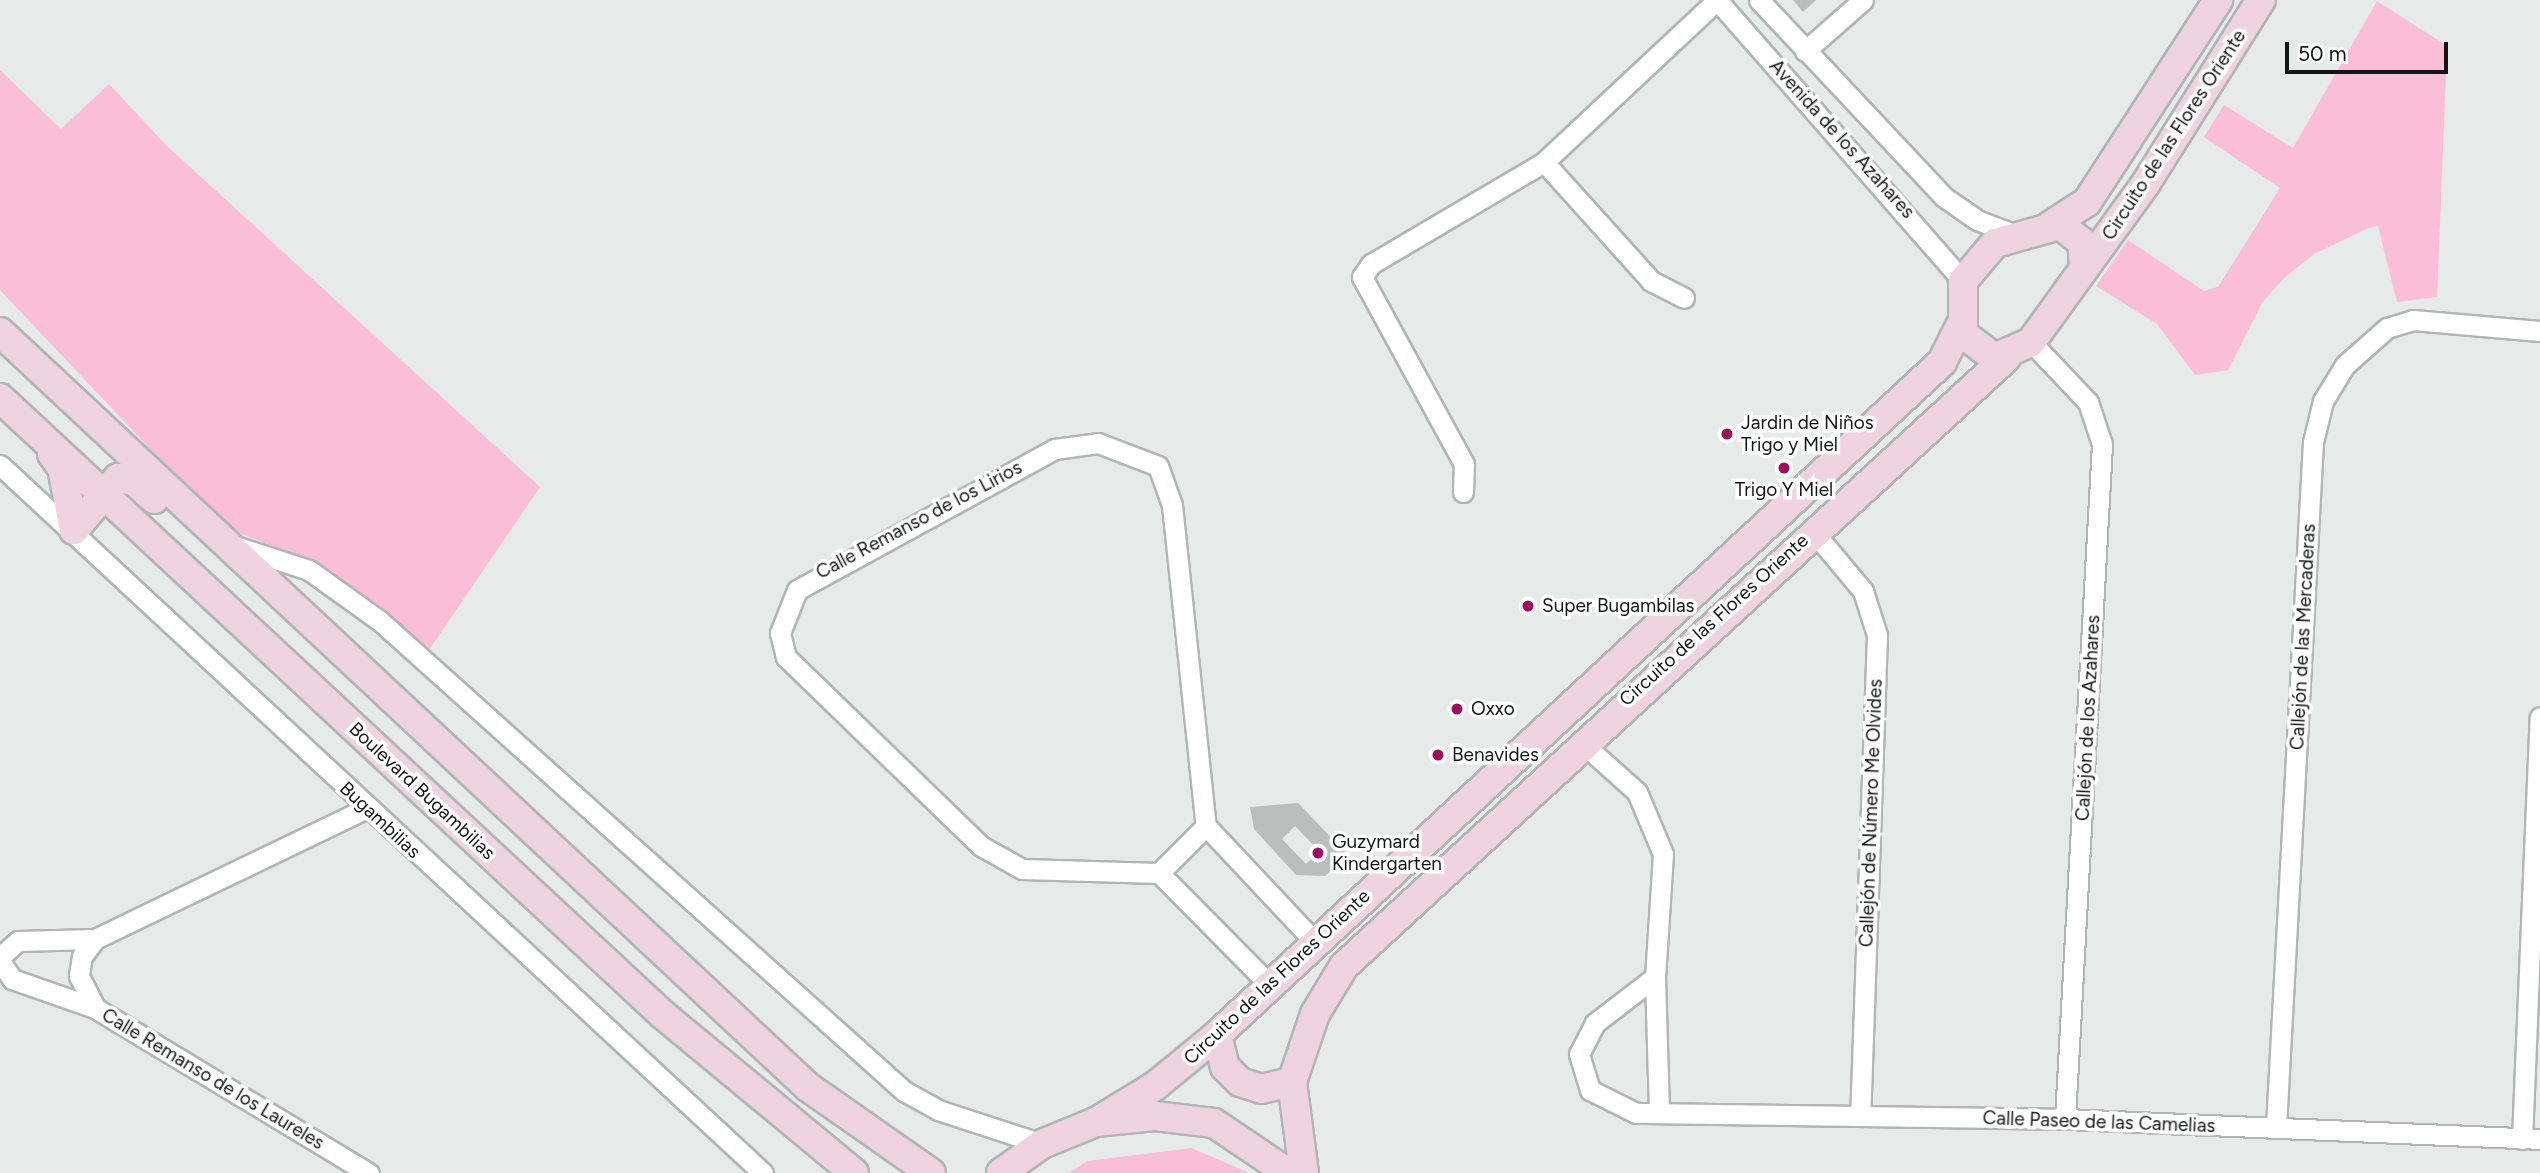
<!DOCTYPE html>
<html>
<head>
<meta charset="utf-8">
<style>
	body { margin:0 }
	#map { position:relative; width:2540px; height:1173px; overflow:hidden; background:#e6eae8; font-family:Figtree,sans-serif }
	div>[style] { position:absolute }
	.green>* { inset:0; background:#fabed6 }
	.building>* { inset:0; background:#babebc }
	.roads { filter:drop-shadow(2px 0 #b1b5b4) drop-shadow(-2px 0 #b1b5b4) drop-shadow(0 2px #b1b5b4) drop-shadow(0 -2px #b1b5b4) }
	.street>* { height:19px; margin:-9.5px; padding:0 9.5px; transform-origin:9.5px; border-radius:9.5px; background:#fff }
	.secondary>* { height:28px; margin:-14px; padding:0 14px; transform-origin:14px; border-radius:14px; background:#efd4e0 }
	.dots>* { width:19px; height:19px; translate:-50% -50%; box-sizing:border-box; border:4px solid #fff; border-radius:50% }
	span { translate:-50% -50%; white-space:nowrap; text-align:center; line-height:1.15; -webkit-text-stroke:7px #fff; paint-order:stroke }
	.street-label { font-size:19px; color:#131514 }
	.poi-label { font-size:19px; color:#131514 }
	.left { translate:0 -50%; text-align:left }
	.scale { position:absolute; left:2285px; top:42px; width:163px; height:32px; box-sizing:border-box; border:4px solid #131514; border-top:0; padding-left:9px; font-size:21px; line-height:24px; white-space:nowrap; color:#131514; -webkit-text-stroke:5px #fff; paint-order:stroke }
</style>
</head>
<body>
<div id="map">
	<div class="green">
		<div style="clip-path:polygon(2377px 1px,2447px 46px,2437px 297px,2397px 302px,2378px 226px,2368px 228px,2314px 254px,2283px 279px,2262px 303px,2228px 370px,2195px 375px,2157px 324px,2096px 286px,2128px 240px,2204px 291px,2218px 287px,2280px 188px,2204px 137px,2224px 105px,2293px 148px)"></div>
		<div style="clip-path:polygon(0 70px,61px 129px,109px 84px,167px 146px,540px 487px,429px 650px,324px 566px,224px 527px,0 290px)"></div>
		<div style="clip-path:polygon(1192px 1148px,1249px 1173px,1069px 1173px,1087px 1161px)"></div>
	</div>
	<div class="building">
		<div style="clip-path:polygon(1793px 0,1816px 0,1803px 12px)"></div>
		<div style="clip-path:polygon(evenodd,1298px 803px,1348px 855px,1325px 876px,1296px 875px,1254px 829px,1250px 807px,1298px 803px,1295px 826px,1319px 851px,1306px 864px,1282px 839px,1295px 826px)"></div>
	</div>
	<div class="roads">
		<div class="street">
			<div style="left:1717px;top:0;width:373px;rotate:48.8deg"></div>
			<div style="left:1759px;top:0;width:270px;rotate:46.8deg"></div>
			<div style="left:1944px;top:197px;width:40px;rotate:34.9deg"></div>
			<div style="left:1977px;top:220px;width:40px;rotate:21deg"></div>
			<div style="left:1805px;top:51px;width:77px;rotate:-41.3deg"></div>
			<div style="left:1544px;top:162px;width:160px;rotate:48deg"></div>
			<div style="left:1651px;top:281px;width:37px;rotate:27deg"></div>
			<div style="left:2031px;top:342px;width:83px;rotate:46.5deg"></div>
			<div style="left:2088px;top:402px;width:44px;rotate:71.6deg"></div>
			<div style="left:2102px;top:444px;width:676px;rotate:93.14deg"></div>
			<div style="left:0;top:465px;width:1041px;rotate:42.86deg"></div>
			<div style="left:1463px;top:492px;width:28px;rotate:-88deg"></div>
			<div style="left:1464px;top:464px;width:213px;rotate:-118.6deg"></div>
			<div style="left:1362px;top:277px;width:16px;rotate:-55deg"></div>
			<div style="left:1371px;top:264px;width:201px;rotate:-30.5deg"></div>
			<div style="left:1544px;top:162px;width:237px;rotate:-43.1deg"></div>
			<div style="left:1812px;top:530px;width:80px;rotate:50.1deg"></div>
			<div style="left:1863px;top:591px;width:46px;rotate:72.3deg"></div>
			<div style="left:1877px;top:635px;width:481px;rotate:92deg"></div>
			<div style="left:232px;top:545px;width:81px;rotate:18deg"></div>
			<div style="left:309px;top:570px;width:87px;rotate:35.7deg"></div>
			<div style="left:380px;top:621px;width:704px;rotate:41.89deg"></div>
			<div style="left:904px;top:1091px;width:39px;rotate:29deg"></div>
			<div style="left:938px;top:1110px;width:109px;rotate:18.1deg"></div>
			<div style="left:1581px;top:742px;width:75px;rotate:41.8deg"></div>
			<div style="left:1637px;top:792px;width:67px;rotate:67.2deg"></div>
			<div style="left:1663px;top:854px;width:123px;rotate:93.7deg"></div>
			<div style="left:1655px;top:977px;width:135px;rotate:88.3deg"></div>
			<div style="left:367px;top:808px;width:302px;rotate:154.3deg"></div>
			<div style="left:95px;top:939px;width:21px;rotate:127deg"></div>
			<div style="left:82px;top:956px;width:20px;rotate:99deg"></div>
			<div style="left:79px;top:976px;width:36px;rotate:63deg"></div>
			<div style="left:95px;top:1008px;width:320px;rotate:31.1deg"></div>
			<div style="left:1159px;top:873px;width:66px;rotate:-45deg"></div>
			<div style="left:0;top:957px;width:24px;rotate:-42deg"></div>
			<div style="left:18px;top:941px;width:77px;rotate:-1.5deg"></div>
			<div style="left:0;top:961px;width:22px;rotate:56deg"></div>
			<div style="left:12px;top:979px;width:88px;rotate:19.3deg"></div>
			<div style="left:1655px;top:977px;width:76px;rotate:142.5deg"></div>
			<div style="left:1595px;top:1023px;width:35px;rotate:117deg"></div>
			<div style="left:1579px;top:1054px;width:38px;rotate:73deg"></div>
			<div style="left:1590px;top:1090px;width:51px;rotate:26.6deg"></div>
			<div style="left:1636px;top:1113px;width:429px;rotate:0.8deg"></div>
			<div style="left:2065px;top:1119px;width:475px;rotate:2.4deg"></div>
			<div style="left:1268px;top:983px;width:155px;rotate:-134.7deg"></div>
			<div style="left:1159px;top:873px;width:137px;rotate:-178.3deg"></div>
			<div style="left:1022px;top:869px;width:47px;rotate:-150.7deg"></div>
			<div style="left:981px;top:846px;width:272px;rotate:-135.9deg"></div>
			<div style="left:786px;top:657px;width:25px;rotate:-104deg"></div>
			<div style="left:780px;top:633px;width:46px;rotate:-68.4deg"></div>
			<div style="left:797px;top:590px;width:294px;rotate:-28.7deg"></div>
			<div style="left:1055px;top:449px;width:43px;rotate:-7.9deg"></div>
			<div style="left:1098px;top:443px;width:64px;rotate:21deg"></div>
			<div style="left:1158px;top:466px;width:41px;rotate:70.3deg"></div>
			<div style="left:1172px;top:505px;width:323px;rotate:84deg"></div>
			<div style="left:1206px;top:826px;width:159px;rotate:46.8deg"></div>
			<div style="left:2276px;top:1127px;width:686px;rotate:-86.91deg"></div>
			<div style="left:2313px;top:442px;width:42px;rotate:-76.3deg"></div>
			<div style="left:2323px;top:401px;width:42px;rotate:-58.6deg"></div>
			<div style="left:2345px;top:365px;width:56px;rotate:-41.4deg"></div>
			<div style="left:2387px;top:328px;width:27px;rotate:-17deg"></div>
			<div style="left:2413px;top:320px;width:127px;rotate:5deg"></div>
			<div style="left:2522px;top:1139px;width:422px;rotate:-87.6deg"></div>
		</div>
		<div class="secondary">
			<div style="left:2051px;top:225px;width:43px;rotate:-32.6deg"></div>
			<div style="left:2087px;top:202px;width:241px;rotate:-57deg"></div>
			<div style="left:2084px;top:268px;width:26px;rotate:-94deg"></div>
			<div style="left:2082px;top:242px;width:28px;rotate:-142deg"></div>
			<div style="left:2060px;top:225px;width:67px;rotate:164.5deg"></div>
			<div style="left:1995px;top:243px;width:50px;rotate:130.1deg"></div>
			<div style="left:1963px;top:281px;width:53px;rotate:90deg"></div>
			<div style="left:1963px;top:334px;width:40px;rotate:37deg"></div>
			<div style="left:1995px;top:358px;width:39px;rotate:-24deg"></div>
			<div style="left:2031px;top:342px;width:196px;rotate:-54.1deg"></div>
			<div style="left:2146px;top:183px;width:216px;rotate:-57.9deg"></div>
			<div style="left:0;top:332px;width:1106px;rotate:43.06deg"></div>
			<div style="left:808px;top:1087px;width:150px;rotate:35deg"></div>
			<div style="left:0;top:398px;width:904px;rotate:42.94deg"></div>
			<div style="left:662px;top:1014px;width:249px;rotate:39.6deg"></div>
			<div style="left:52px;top:454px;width:17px;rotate:54deg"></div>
			<div style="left:62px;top:468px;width:63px;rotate:79deg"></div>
			<div style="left:74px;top:530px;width:68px;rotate:-49.8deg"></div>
			<div style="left:118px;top:478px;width:16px;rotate:11deg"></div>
			<div style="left:134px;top:481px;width:27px;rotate:42deg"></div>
			<div style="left:1217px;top:1035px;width:33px;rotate:76deg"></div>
			<div style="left:1225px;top:1067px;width:21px;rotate:45deg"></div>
			<div style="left:1240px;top:1082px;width:22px;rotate:18deg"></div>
			<div style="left:1261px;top:1089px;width:32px;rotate:-13deg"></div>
			<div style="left:1096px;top:1122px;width:69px;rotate:-31.4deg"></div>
			<div style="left:1155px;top:1086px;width:80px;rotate:-39.4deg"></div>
			<div style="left:1217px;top:1035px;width:989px;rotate:-42.87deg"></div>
			<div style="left:1942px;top:362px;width:40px;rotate:-63.4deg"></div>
			<div style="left:1001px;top:1173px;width:50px;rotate:-35.3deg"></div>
			<div style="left:1042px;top:1144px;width:58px;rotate:-22.2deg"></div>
			<div style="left:1096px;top:1122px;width:59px;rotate:-5.8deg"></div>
			<div style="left:1155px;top:1116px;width:59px;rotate:6.8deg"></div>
			<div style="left:1214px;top:1123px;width:89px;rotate:34deg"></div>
			<div style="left:1304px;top:1173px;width:92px;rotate:-97.5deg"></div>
			<div style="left:1292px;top:1082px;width:72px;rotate:-71.3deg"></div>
			<div style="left:1315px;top:1014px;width:56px;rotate:-58.9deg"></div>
			<div style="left:1344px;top:966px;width:899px;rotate:-42.57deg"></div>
		</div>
	</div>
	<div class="dots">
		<div style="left:1727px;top:434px;background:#9c105f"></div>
		<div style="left:1784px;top:468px;background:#9c105f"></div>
		<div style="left:1528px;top:606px;background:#9c105f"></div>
		<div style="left:1457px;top:709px;background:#9c105f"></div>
		<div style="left:1438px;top:755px;background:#9c105f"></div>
		<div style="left:1318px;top:853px;background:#9c105f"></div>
	</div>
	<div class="street-label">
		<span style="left:2174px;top:135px;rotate:-57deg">Circuito de las Flores Oriente</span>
		<span style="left:1842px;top:139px;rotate:48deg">Avenida de los Azahares</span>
		<span style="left:919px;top:520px;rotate:-28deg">Calle Remanso de los Lirios</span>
		<span style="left:1714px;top:620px;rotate:-42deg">Circuito de las Flores Oriente</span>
		<span style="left:2303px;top:637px;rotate:-87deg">Callejón de las Mercaderas</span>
		<span style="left:2088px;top:718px;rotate:-87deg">Callejón de los Azahares</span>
		<span style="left:422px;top:791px;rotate:43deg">Boulevard Bugambilias</span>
		<span style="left:1871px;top:813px;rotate:-88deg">Callejón de Número Me Olvides</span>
		<span style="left:380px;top:820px;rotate:43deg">Bugambilias</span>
		<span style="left:1277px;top:977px;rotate:-43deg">Circuito de las Flores Oriente</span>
		<span style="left:213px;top:1079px;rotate:31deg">Calle Remanso de los Laureles</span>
		<span style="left:2099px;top:1122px;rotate:2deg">Calle Paseo de las Camelias</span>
	</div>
	<div class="poi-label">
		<span class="left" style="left:1741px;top:434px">Jardin de Niños<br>Trigo y Miel</span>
		<span style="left:1784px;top:490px">Trigo Y Miel</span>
		<span class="left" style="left:1542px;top:606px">Super Bugambilas</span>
		<span class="left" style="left:1471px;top:709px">Oxxo</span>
		<span class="left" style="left:1452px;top:755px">Benavides</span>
		<span class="left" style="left:1332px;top:853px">Guzymard<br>Kindergarten</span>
	</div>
	<div class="scale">50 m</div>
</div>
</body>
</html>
